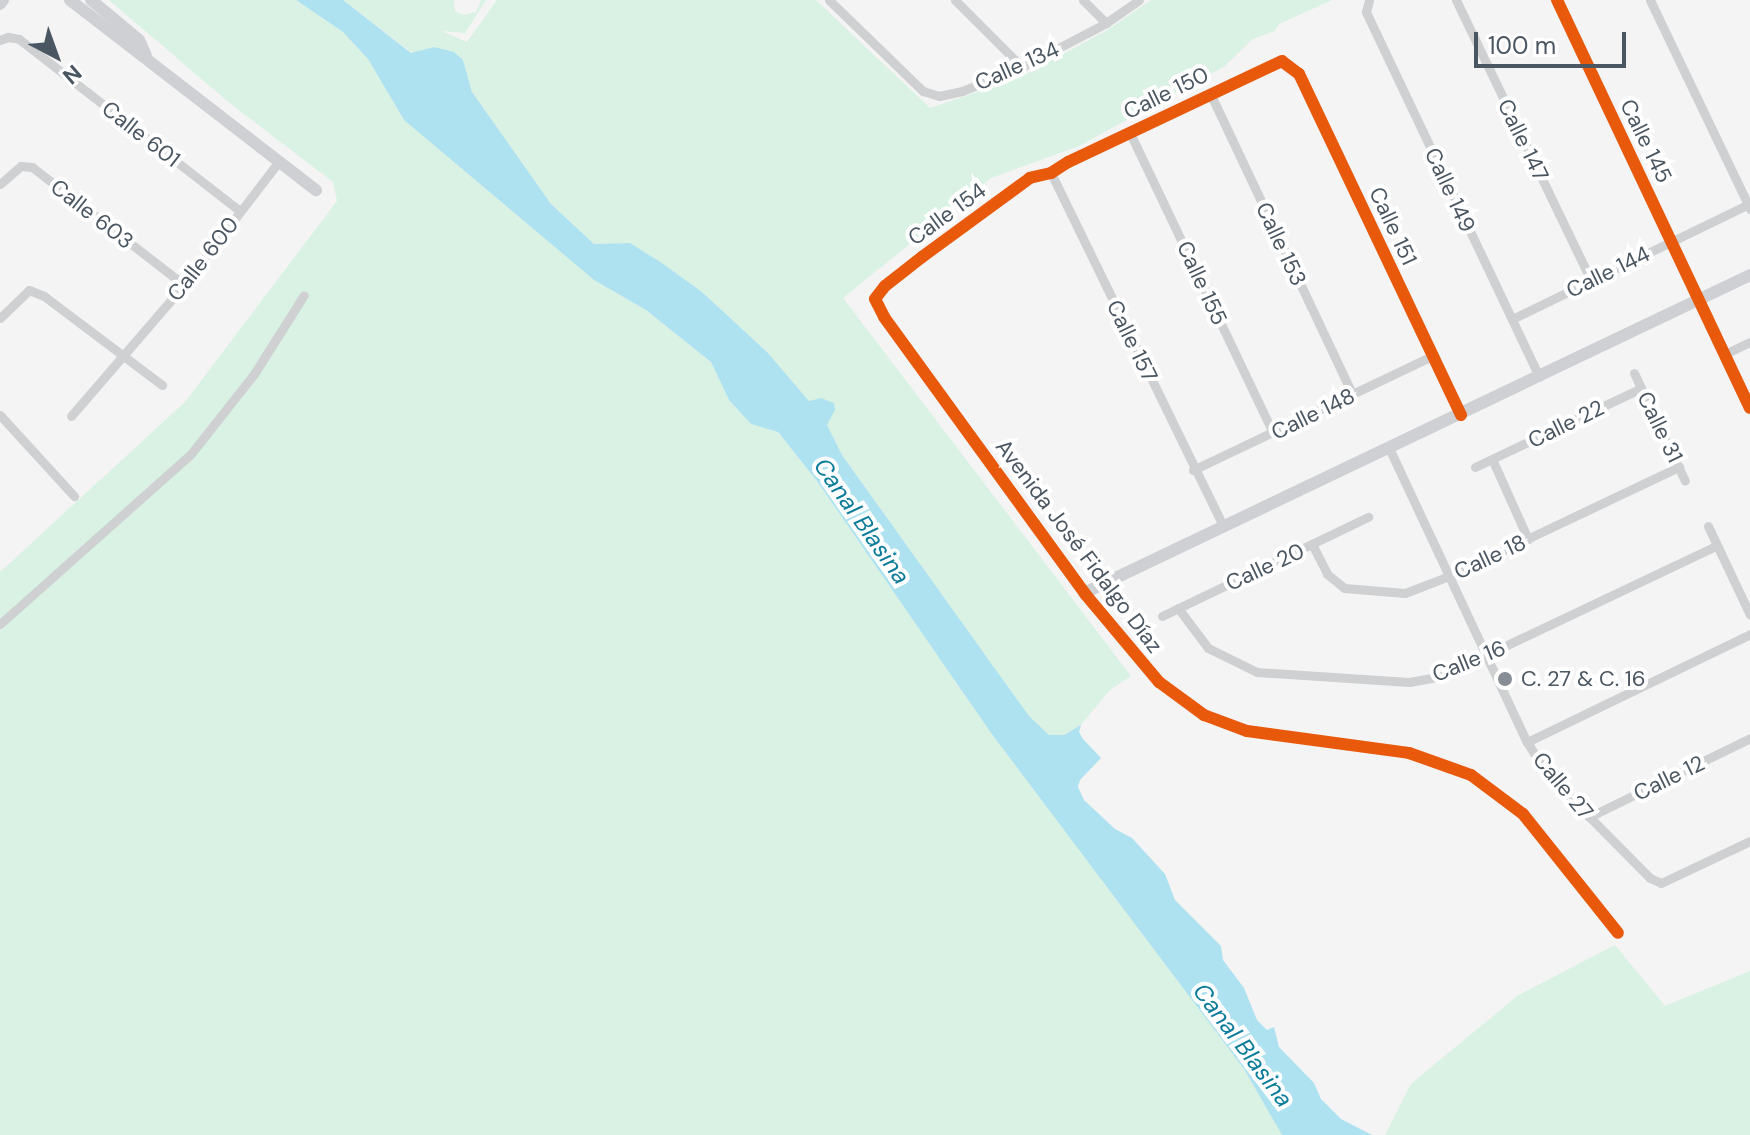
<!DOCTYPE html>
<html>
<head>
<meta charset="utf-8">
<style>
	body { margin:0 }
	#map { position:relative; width:1750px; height:1135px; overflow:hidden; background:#f4f4f4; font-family:"DM Sans",sans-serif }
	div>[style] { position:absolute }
	.green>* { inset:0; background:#d9f2e3 }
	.water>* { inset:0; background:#aee2f0 }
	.street>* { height:9px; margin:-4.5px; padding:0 4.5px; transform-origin:4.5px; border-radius:4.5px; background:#ced0d2 }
	.secondary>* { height:12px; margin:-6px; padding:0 6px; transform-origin:6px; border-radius:6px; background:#ced0d4 }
	.cycleway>* { height:12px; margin:-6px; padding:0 6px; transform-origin:6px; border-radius:6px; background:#e8590c }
	.dots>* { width:22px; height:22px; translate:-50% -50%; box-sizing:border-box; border:4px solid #fff; border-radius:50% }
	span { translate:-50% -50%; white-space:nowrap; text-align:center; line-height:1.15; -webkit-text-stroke:8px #fff; paint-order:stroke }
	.street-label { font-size:22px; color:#4a5661 }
	.poi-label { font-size:22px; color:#4a5661 }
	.left { translate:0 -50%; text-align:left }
	.water-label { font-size:24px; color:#0c7c9b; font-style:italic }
	.north { position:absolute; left:16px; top:16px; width:80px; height:80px; -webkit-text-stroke:6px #fff; paint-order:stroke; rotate:139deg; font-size:22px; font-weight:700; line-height:32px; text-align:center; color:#4a5661 }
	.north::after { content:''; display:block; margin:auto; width:28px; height:36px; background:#4a5661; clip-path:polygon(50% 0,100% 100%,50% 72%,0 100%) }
	.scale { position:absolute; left:1474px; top:32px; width:152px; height:36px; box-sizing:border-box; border:4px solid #4a5661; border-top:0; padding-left:10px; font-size:24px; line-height:28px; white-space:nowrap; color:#4a5661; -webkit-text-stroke:6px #fff; paint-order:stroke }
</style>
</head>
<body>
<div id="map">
	<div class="green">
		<div style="clip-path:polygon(109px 0,296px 0,343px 32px,368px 59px,404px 120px,594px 280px,646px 310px,711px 362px,729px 400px,751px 424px,777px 431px,817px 481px,991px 733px,1244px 1069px,1282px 1135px,0 1135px,0 572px,185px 402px,337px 201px,333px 182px,227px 101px)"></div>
		<div style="clip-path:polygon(343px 0,454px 0,455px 11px,463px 15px,476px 12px,481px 0,486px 0,465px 33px,442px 31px,467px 42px,497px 0,816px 0,930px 108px,1021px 77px,1109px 29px,1151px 0,1332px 0,1279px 24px,1275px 31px,1253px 39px,1225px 66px,1079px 146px,991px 178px,843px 298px,1131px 676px,1110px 690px,1081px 725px,1064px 735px,1049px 735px,1029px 716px,842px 455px,827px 425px,821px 398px,809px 401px,768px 353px,702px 292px,662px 263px,630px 243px,594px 244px,551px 204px,472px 92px,463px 60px,434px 47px,412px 53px)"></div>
		<div style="clip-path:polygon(1615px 945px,1665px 1006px,1750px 971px,1750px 1135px,1385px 1135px,1411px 1084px,1517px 996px)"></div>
	</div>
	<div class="water">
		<div style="clip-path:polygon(296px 0,343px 0,411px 53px,434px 47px,454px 52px,463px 60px,472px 92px,551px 204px,594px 244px,630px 243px,662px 263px,702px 292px,768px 353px,809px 401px,821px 398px,834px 403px,835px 410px,827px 425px,842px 455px,1029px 716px,1049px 735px,1064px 735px,1081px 725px,1079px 732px,1083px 739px,1101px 758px,1080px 780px,1078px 787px,1084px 800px,1115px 829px,1132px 838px,1165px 874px,1175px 900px,1221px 946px,1223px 960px,1244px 988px,1257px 1020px,1267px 1030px,1274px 1027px,1279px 1047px,1314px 1083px,1321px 1099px,1341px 1119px,1372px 1135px,1282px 1135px,1244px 1069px,991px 733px,817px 481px,778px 432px,751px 424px,729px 400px,711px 362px,646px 310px,594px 280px,404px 120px,368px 59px,343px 32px)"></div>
	</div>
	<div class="street">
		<div style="left:829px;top:0;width:131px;rotate:44.1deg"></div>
		<div style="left:923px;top:91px;width:17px;rotate:17deg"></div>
		<div style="left:939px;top:96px;width:24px;rotate:-12deg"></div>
		<div style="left:962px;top:91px;width:65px;rotate:-21.8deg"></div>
		<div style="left:1022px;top:67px;width:95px;rotate:-27.6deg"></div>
		<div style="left:1106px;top:23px;width:40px;rotate:-34.9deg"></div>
		<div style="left:955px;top:0;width:95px;rotate:45deg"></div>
		<div style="left:1083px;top:0;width:33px;rotate:45deg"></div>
		<div style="left:1369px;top:0;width:12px;rotate:104deg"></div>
		<div style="left:1366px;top:12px;width:404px;rotate:64.6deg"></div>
		<div style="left:1456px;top:0;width:310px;rotate:64.3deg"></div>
		<div style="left:1557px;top:0;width:451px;rotate:64.7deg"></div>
		<div style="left:1650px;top:0;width:232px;rotate:64.4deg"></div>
		<div style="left:0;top:40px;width:9px;rotate:-21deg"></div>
		<div style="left:8px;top:37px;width:11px;rotate:10deg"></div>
		<div style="left:19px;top:39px;width:280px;rotate:37.9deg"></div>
		<div style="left:1210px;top:93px;width:334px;rotate:64.7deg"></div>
		<div style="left:1130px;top:133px;width:332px;rotate:64.5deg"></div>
		<div style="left:1051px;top:173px;width:394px;rotate:64deg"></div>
		<div style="left:0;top:184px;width:28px;rotate:-41deg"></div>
		<div style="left:21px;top:166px;width:11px;rotate:5deg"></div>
		<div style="left:32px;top:167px;width:192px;rotate:37.8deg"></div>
		<div style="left:0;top:318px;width:40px;rotate:-44deg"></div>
		<div style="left:29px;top:290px;width:16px;rotate:22deg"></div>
		<div style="left:44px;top:296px;width:148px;rotate:37deg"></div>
		<div style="left:1512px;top:319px;width:261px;rotate:-25.9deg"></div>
		<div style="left:1725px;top:354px;width:28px;rotate:-26deg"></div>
		<div style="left:1634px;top:373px;width:119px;rotate:64.7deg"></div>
		<div style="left:0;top:415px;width:110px;rotate:47.6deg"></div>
		<div style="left:1461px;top:415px;width:378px;rotate:-115.4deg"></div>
		<div style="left:1299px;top:74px;width:21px;rotate:-143deg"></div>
		<div style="left:1282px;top:61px;width:237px;rotate:154.7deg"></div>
		<div style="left:1068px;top:162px;width:20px;rotate:147deg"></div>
		<div style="left:1051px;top:173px;width:22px;rotate:167deg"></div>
		<div style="left:1030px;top:178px;width:134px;rotate:143.8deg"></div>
		<div style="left:922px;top:257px;width:47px;rotate:141.9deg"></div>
		<div style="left:885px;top:286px;width:16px;rotate:128deg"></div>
		<div style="left:875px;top:299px;width:20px;rotate:63deg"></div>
		<div style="left:884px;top:317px;width:344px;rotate:54deg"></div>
		<div style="left:1086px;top:595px;width:114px;rotate:50deg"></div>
		<div style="left:1159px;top:682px;width:56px;rotate:36.3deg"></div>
		<div style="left:1204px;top:715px;width:46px;rotate:20.4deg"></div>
		<div style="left:1247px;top:731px;width:163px;rotate:7.7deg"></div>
		<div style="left:1409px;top:753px;width:66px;rotate:19.5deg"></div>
		<div style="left:1471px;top:775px;width:65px;rotate:36.9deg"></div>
		<div style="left:1523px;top:814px;width:152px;rotate:51.4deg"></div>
		<div style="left:71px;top:416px;width:173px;rotate:-49.2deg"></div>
		<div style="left:184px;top:285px;width:156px;rotate:-52.5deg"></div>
		<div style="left:1389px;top:448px;width:325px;rotate:64.9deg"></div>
		<div style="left:1527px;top:742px;width:36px;rotate:58deg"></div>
		<div style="left:1546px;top:773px;width:148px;rotate:45.3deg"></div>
		<div style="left:1650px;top:878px;width:12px;rotate:24deg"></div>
		<div style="left:1661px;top:883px;width:98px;rotate:-25.3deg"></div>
		<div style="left:1492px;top:459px;width:88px;rotate:65.8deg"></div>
		<div style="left:1475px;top:467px;width:184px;rotate:-25.4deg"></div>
		<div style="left:1193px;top:470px;width:265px;rotate:-25.5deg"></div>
		<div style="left:1708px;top:526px;width:98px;rotate:64.7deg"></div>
		<div style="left:1312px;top:544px;width:34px;rotate:63deg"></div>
		<div style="left:1327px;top:574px;width:22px;rotate:39deg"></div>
		<div style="left:1344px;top:588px;width:61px;rotate:4.7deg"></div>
		<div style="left:1405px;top:593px;width:47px;rotate:-21.1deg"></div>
		<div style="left:1449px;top:576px;width:255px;rotate:-25.4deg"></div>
		<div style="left:1178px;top:608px;width:50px;rotate:53.1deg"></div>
		<div style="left:1208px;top:648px;width:55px;rotate:26.1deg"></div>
		<div style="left:1257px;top:672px;width:152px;rotate:3.8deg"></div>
		<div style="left:1409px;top:682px;width:34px;rotate:-10deg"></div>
		<div style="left:1442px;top:676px;width:303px;rotate:-25.4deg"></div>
		<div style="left:1162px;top:616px;width:229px;rotate:-25.7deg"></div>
		<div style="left:0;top:624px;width:254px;rotate:-41.7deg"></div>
		<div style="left:190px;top:455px;width:103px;rotate:-51.7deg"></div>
		<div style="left:254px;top:374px;width:93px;rotate:-57.7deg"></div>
		<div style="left:1527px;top:742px;width:248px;rotate:-25.8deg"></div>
		<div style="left:1589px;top:817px;width:179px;rotate:-26.1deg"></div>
	</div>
	<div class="secondary">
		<div style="left:70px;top:0;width:311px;rotate:37.7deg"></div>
		<div style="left:91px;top:0;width:62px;rotate:39.8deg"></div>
		<div style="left:139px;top:40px;width:17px;rotate:66deg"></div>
		<div style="left:0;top:4px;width:5px;rotate:-53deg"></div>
		<div style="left:1084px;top:593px;width:738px;rotate:-25.52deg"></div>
	</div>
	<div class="cycleway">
		<div style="left:1557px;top:0;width:451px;rotate:64.7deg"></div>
		<div style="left:1461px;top:415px;width:378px;rotate:-115.4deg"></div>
		<div style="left:1299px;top:74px;width:21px;rotate:-143deg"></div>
		<div style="left:1282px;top:61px;width:237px;rotate:154.7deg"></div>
		<div style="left:1068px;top:162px;width:20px;rotate:147deg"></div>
		<div style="left:1051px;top:173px;width:22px;rotate:167deg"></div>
		<div style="left:1030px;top:178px;width:134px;rotate:143.8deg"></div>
		<div style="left:922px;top:257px;width:47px;rotate:141.9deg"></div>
		<div style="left:885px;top:286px;width:16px;rotate:128deg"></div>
		<div style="left:875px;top:299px;width:20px;rotate:63deg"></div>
		<div style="left:884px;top:317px;width:344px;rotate:54deg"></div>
		<div style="left:1086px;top:595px;width:114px;rotate:50deg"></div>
		<div style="left:1159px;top:682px;width:56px;rotate:36.3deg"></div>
		<div style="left:1204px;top:715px;width:46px;rotate:20.4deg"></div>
		<div style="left:1247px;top:731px;width:163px;rotate:7.7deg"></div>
		<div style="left:1409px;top:753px;width:66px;rotate:19.5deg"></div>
		<div style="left:1471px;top:775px;width:65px;rotate:36.9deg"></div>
		<div style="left:1523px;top:814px;width:152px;rotate:51.4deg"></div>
	</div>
	<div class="dots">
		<div style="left:1505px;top:679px;background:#868d94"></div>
	</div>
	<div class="street-label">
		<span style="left:1017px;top:66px;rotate:-24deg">Calle 134</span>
		<span style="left:1166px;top:93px;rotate:-26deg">Calle 150</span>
		<span style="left:141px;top:134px;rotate:38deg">Calle 601</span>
		<span style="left:1523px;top:140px;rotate:64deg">Calle 147</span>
		<span style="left:1646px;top:141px;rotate:64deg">Calle 145</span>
		<span style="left:1450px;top:190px;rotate:65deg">Calle 149</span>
		<span style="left:92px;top:214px;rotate:38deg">Calle 603</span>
		<span style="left:947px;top:214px;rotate:-36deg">Calle 154</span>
		<span style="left:1393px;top:226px;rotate:65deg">Calle 151</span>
		<span style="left:1281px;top:244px;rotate:65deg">Calle 153</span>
		<span style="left:203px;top:259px;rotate:-52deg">Calle 600</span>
		<span style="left:1608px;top:272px;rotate:-26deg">Calle 144</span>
		<span style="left:1202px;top:283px;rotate:65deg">Calle 155</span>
		<span style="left:1132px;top:341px;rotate:64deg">Calle 157</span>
		<span style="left:1313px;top:414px;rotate:-26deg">Calle 148</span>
		<span style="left:1566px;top:424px;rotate:-26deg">Calle 22</span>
		<span style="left:1660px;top:427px;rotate:64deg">Calle 31</span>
		<span style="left:1079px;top:546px;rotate:53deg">Avenida José Fidalgo Díaz</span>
		<span style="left:1490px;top:557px;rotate:-25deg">Calle 18</span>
		<span style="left:1265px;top:567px;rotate:-25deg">Calle 20</span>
		<span style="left:1469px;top:661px;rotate:-22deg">Calle 16</span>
		<span style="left:1669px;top:778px;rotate:-26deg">Calle 12</span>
		<span style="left:1563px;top:786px;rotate:50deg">Calle 27</span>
	</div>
	<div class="poi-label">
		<span class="left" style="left:1521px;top:679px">C. 27 &amp; C. 16</span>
	</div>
	<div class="water-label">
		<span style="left:862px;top:521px;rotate:55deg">Canal Blasina</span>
		<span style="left:1243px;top:1045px;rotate:53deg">Canal Blasina</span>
	</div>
	<div class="north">N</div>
	<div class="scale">100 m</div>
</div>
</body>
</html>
